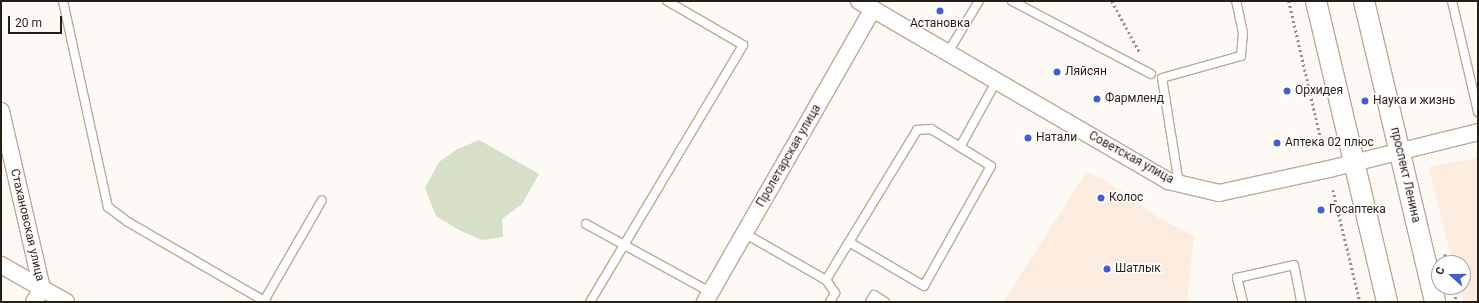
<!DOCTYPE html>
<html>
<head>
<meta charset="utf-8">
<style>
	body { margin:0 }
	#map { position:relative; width:1479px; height:303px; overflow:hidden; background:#fdf9f4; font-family:Roboto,sans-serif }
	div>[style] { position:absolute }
	.commercial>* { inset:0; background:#fcece0 }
	.green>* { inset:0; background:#d6dfc7 }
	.path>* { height:2.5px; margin-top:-1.25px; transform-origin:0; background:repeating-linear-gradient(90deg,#928d86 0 2px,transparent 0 5px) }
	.roads { filter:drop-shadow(1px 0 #beaa93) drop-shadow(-1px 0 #beaa93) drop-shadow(0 1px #beaa93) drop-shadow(0 -1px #beaa93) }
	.service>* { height:8px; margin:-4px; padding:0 4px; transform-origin:4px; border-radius:4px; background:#fff }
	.minor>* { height:16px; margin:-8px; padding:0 8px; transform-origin:8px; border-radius:8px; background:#fff }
	.tertiary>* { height:20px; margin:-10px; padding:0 10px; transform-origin:10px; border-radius:10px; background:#fff }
	.dots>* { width:11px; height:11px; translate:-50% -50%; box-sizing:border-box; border:2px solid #fff; border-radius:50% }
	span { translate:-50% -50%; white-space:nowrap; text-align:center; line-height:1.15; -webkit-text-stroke:3px #fff; paint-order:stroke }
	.poi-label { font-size:12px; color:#261f16 }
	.left { translate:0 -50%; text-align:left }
	.street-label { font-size:12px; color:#261f16 }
	.frame { position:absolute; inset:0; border:2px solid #261f16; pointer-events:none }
	.north { position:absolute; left:1431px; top:255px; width:40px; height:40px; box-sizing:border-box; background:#fff; border:1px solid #a8a5a2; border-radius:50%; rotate:291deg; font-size:11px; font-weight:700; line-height:16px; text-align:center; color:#261f16 }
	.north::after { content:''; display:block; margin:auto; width:14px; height:18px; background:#435ed1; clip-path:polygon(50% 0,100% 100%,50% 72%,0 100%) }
	.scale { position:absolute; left:8px; top:16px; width:54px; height:18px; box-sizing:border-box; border:2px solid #261f16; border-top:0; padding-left:5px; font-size:12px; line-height:14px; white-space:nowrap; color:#261f16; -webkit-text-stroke:3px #fff; paint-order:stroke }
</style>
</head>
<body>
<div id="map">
	<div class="commercial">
		<div style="clip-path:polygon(1478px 158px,1478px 302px,1463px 302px,1459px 287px,1463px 287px,1463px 263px,1453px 263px,1429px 167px)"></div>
		<div style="clip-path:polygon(1086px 173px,1092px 174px,1127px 194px,1159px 218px,1194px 236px,1187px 302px,1003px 302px)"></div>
	</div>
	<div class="green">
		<div style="clip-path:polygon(479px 140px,539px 174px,522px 204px,502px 219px,503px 237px,482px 240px,459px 230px,436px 216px,425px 188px,439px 162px,456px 150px)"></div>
	</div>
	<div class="path">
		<div style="left:1112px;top:1px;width:59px;rotate:61.7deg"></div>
		<div style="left:1289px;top:1px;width:138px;rotate:77deg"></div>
		<div style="left:1333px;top:190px;width:115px;rotate:76.4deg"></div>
		<div style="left:1445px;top:254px;width:9px;rotate:77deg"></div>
		<div style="left:1453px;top:287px;width:16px;rotate:75deg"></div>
	</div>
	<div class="roads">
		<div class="service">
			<div style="left:63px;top:1px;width:211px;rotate:77.7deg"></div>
			<div style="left:108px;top:207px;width:25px;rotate:37deg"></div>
			<div style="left:128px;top:222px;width:160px;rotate:30.1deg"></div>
			<div style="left:1012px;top:1px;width:157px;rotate:27.7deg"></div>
			<div style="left:1452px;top:1px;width:114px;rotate:76.8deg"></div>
			<div style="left:947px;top:54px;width:62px;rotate:-58.9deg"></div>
			<div style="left:960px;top:147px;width:77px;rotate:-61.1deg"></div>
			<div style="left:1179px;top:184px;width:107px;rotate:-99.1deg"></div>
			<div style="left:1162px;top:78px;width:82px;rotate:-15.6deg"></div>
			<div style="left:1241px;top:56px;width:23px;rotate:-85deg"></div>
			<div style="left:1243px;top:33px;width:33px;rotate:-102deg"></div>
			<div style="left:586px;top:224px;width:141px;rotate:28.7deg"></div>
			<div style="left:744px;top:233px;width:95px;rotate:29.8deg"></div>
			<div style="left:826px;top:280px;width:44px;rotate:-58.8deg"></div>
			<div style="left:849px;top:242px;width:131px;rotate:-58.7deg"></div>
			<div style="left:917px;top:130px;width:14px;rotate:-4deg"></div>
			<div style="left:931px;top:129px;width:70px;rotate:31.7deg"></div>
			<div style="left:991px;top:166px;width:137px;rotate:119.2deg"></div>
			<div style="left:924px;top:286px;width:87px;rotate:-149.6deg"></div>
			<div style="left:826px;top:280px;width:16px;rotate:55deg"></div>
			<div style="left:835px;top:293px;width:10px;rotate:119deg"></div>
			<div style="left:264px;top:301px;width:116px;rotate:-60.1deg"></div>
			<div style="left:590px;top:302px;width:299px;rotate:-59.2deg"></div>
			<div style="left:743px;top:45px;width:88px;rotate:-149.9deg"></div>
			<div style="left:870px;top:302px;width:8px;rotate:-60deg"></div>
			<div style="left:874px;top:295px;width:13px;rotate:32deg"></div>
			<div style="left:1243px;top:302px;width:25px;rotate:-104deg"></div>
			<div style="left:1237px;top:278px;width:58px;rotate:-12.8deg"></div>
			<div style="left:1294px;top:265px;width:38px;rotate:79deg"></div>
		</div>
		<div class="minor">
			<div style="left:859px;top:1px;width:358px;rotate:30.2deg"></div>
			<div style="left:1168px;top:181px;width:52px;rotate:13.2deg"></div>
			<div style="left:1219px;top:193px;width:113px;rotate:-12.3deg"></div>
			<div style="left:1329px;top:169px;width:154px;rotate:-13.9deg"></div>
			<div style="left:1px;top:111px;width:182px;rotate:77deg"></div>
			<div style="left:1px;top:265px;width:75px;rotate:29.6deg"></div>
			<div style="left:34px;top:302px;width:16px;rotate:-60deg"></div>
			<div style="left:705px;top:302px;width:338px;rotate:-60.2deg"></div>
		</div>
		<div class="tertiary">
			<div style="left:1316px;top:1px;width:309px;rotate:76.7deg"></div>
			<div style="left:1364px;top:1px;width:309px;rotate:76.7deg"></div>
		</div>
	</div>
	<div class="dots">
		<div style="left:940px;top:11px;background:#435ed1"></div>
		<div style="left:1057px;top:72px;background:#435ed1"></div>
		<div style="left:1287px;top:91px;background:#435ed1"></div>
		<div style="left:1097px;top:99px;background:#435ed1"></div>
		<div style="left:1365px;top:101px;background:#435ed1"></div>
		<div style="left:1028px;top:138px;background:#435ed1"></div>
		<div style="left:1277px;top:143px;background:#435ed1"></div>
		<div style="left:1101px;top:198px;background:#435ed1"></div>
		<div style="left:1321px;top:210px;background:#435ed1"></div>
		<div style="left:1107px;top:269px;background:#435ed1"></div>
	</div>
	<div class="poi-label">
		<span style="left:940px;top:24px">Астановка</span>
		<span class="left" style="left:1065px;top:72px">Ляйсян</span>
		<span class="left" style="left:1295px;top:91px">Орхидея</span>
		<span class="left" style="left:1105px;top:99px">Фармленд</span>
		<span class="left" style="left:1373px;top:101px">Наука и жизнь</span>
		<span class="left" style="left:1036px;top:138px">Натали</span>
		<span class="left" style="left:1285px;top:143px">Аптека 02 плюс</span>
		<span class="left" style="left:1109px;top:198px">Колос</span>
		<span class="left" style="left:1329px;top:210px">Госаптека</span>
		<span class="left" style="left:1115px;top:269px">Шатлык</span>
	</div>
	<div class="street-label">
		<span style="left:789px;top:156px;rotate:-60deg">Пролетарская улица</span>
		<span style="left:1131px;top:158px;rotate:29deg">Советская улица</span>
		<span style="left:1405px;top:175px;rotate:77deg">проспект Ленина</span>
		<span style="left:27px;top:225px;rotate:77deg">Стахановская улица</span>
	</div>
	<div class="frame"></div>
	<div class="north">С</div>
	<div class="scale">20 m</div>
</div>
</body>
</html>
